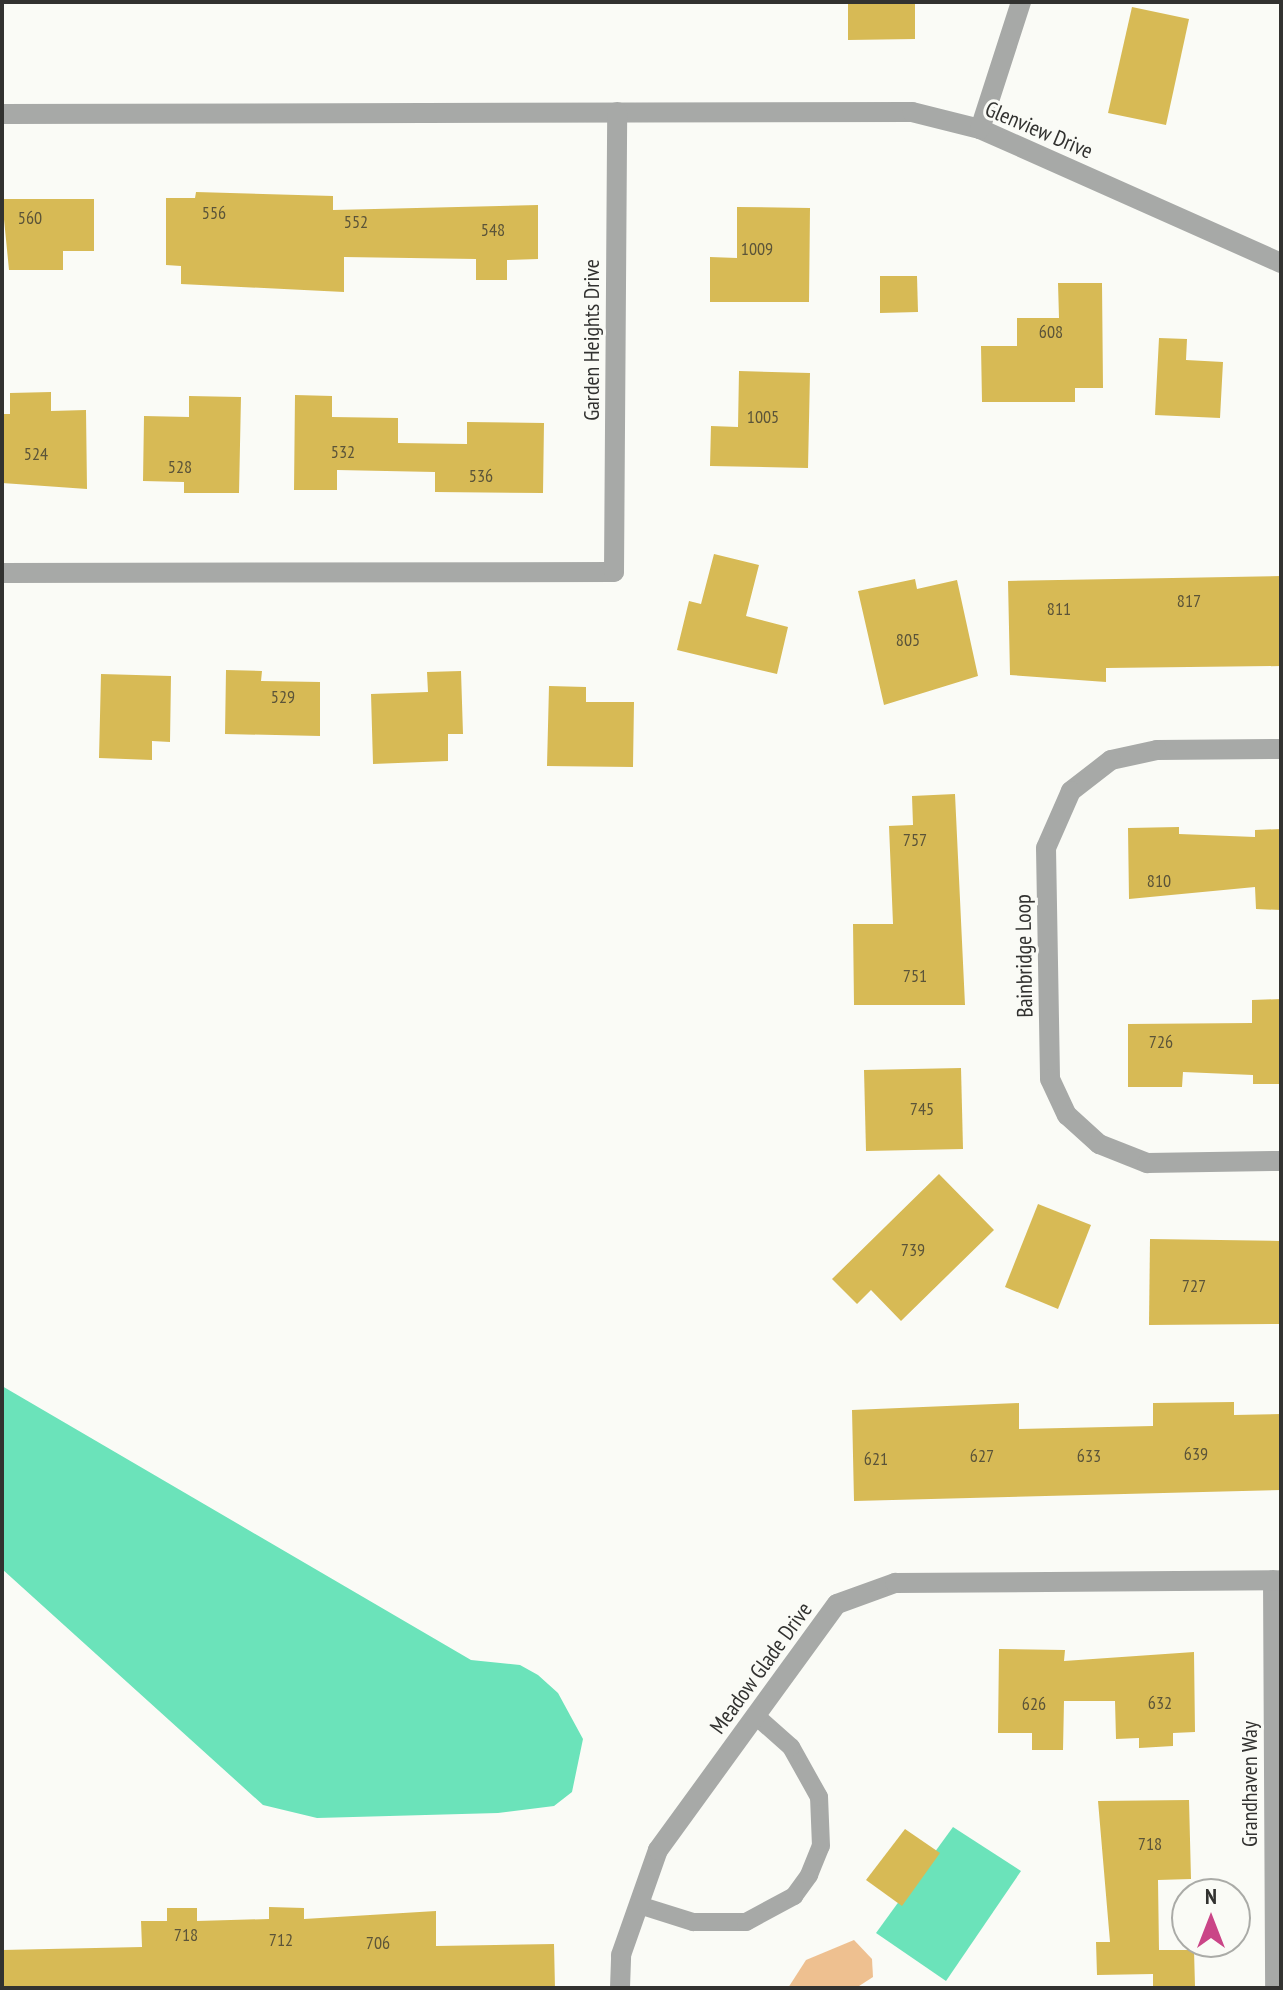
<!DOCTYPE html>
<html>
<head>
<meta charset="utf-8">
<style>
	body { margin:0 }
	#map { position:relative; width:1283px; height:1990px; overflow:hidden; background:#fafbf6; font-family:"PT Sans Narrow",sans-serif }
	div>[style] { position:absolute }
	.green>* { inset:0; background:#eec090 }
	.water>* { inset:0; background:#6be3ba }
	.building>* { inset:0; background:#d7ba55 }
	.lane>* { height:18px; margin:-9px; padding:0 9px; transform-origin:9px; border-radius:9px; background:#a7a9a7 }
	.street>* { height:20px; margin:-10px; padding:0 10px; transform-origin:10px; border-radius:10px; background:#a7a9a7 }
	span { translate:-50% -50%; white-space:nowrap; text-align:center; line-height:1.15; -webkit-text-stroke:6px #fafbf6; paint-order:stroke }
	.number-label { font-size:18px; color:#5b5439 }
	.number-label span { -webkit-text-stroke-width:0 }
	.street-label { font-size:22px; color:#323230 }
	.frame { position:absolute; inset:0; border:4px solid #323230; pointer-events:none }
	.north { position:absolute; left:1171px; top:1878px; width:80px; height:80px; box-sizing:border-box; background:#fafbf6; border:2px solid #aaaba7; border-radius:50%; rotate:0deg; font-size:22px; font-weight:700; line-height:32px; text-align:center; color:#323230 }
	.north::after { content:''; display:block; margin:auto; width:28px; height:36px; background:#ca4587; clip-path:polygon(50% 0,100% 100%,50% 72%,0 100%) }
</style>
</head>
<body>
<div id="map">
	<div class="green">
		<div style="clip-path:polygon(854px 1940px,872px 1959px,873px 1977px,856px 1988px,788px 1988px,806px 1960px)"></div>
	</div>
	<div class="water">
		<div style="clip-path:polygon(2px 1386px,471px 1660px,520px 1665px,538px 1675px,558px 1693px,583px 1739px,572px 1792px,554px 1806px,498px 1813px,317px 1818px,263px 1805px,2px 1569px)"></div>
		<div style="clip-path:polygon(953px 1827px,1021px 1871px,946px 1981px,876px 1933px)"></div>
	</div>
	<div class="building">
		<div style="clip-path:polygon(848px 2px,915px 2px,915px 39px,848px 40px)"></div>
		<div style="clip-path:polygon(1132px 7px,1189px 19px,1166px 125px,1108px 113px)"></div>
		<div style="clip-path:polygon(196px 192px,333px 196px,333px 210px,538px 205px,538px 259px,507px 260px,507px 280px,476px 280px,476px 259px,344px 257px,344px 292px,181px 284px,181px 266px,166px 265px,166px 198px,195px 198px)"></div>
		<div style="clip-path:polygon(2px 199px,94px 199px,94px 251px,63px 251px,63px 270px,9px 270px)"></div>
		<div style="clip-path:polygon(737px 207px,810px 208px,809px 302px,710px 302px,710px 257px,737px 258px)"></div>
		<div style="clip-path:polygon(880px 276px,917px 276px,918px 312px,880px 313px)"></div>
		<div style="clip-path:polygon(1058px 283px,1102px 283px,1103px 388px,1075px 388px,1075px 402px,982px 402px,981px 346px,1017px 346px,1017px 318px,1059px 318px)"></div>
		<div style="clip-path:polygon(1159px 338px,1187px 339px,1186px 360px,1223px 362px,1220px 418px,1155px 415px)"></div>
		<div style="clip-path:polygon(739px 371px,810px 373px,808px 468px,710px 466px,711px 426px,738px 427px)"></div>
		<div style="clip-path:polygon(51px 392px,51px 411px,86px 410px,87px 489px,2px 483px,2px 414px,10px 414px,10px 393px)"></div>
		<div style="clip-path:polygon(295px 395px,332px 396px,332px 417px,398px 418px,398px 443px,467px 444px,467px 422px,544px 423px,543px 493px,435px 492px,435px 472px,337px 470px,337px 490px,294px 490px)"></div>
		<div style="clip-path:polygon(189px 396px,241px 397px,239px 493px,184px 493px,184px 482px,143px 481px,144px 416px,189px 417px)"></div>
		<div style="clip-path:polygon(714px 554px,759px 565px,746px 616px,788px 627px,777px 674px,677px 650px,689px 601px,701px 604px)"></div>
		<div style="clip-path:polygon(1281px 576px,1281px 666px,1106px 668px,1106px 682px,1010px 675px,1008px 581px)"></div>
		<div style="clip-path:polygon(915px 579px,917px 589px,957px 580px,978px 676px,884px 705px,858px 591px)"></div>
		<div style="clip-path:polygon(226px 670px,262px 671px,261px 681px,320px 682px,320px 736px,225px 734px)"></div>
		<div style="clip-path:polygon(461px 671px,463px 734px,448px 734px,448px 761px,373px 764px,371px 694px,428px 692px,427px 672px)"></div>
		<div style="clip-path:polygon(101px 674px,171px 676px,170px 742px,152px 741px,152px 760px,99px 758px)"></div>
		<div style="clip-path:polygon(549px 686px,586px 687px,586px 702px,634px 702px,633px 767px,547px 766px)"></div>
		<div style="clip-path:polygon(955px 794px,965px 1005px,854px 1005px,853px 924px,893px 924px,889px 826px,913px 825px,912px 796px)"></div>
		<div style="clip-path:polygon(1179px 827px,1179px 834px,1255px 837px,1255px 830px,1281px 829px,1281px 910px,1256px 909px,1255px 887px,1129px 899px,1128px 828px)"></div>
		<div style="clip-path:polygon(1281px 999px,1281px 1084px,1253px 1084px,1253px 1075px,1183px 1072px,1182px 1087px,1128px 1087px,1128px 1024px,1252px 1023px,1252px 1000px)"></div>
		<div style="clip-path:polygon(961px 1068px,963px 1149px,866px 1151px,864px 1070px)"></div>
		<div style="clip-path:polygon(939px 1174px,994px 1230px,901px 1321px,871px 1290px,857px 1304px,832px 1279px)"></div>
		<div style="clip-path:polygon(1038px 1204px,1091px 1225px,1058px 1309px,1005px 1287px)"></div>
		<div style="clip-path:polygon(1150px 1239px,1281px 1241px,1281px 1324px,1149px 1325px)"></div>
		<div style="clip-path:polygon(1234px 1402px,1234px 1415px,1281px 1414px,1281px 1490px,854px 1501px,852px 1410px,1019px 1403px,1019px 1429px,1153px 1426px,1153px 1403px)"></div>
		<div style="clip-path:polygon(999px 1649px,1065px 1650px,1064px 1661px,1194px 1652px,1195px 1732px,1173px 1733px,1173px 1746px,1139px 1748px,1139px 1738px,1116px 1739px,1115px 1701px,1064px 1701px,1063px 1750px,1032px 1750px,1032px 1733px,998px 1733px)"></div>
		<div style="clip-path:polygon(1189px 1800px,1191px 1879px,1158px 1880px,1159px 1950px,1194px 1950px,1195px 1986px,1153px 1987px,1153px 1974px,1097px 1975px,1096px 1942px,1110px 1942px,1098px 1801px)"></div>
		<div style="clip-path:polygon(905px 1829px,940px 1853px,902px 1906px,866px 1880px)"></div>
		<div style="clip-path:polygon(269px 1907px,304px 1908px,304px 1919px,436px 1911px,436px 1946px,554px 1944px,555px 1988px,2px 1988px,2px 1950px,142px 1947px,141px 1921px,167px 1921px,167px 1908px,197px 1908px,197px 1921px,269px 1919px)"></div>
	</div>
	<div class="lane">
		<div style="left:639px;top:1905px;width:57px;rotate:17.5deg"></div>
		<div style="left:693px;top:1922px;width:53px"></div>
		<div style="left:746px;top:1922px;width:55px;rotate:-28.4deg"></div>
		<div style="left:794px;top:1896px;width:26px;rotate:-54deg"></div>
		<div style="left:809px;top:1875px;width:31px;rotate:-68deg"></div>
		<div style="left:821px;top:1846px;width:49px;rotate:-92.3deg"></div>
		<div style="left:819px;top:1797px;width:57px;rotate:-119.2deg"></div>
		<div style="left:791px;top:1747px;width:47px;rotate:-138.5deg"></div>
	</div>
	<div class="street">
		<div style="left:2px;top:114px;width:910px;rotate:-0.13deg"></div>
		<div style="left:912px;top:112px;width:70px;rotate:14deg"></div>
		<div style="left:980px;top:129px;width:329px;rotate:24deg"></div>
		<div style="left:980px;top:129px;width:133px;rotate:-72.1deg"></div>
		<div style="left:2px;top:573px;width:612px;rotate:-0.09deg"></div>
		<div style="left:614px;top:572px;width:460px;rotate:-89.6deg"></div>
		<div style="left:1281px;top:749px;width:124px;rotate:179.5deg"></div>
		<div style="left:1157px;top:750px;width:47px;rotate:167.7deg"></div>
		<div style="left:1111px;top:760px;width:51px;rotate:142.2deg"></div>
		<div style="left:1071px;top:791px;width:62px;rotate:113.7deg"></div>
		<div style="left:1046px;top:848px;width:231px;rotate:89deg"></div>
		<div style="left:1050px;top:1079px;width:40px;rotate:65deg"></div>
		<div style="left:1067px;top:1115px;width:43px;rotate:42.2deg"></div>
		<div style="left:1099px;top:1144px;width:52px;rotate:21.6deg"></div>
		<div style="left:1147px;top:1163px;width:134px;rotate:-0.9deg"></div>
		<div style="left:1273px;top:1580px;width:408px;rotate:89.7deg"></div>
		<div style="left:620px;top:1988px;width:33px;rotate:-88deg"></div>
		<div style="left:621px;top:1955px;width:111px;rotate:-70.6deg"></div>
		<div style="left:658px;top:1850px;width:304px;rotate:-54deg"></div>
		<div style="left:837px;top:1604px;width:62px;rotate:-19.9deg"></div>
		<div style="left:895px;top:1583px;width:386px;rotate:-0.4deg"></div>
	</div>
	<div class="number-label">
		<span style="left:214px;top:213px">556</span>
		<span style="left:30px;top:218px">560</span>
		<span style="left:356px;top:222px">552</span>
		<span style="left:493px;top:230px">548</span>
		<span style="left:757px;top:249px">1009</span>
		<span style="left:1051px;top:332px">608</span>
		<span style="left:763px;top:417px">1005</span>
		<span style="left:343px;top:452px">532</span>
		<span style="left:36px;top:454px">524</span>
		<span style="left:180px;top:467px">528</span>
		<span style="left:481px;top:476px">536</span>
		<span style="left:1189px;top:601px">817</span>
		<span style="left:1059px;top:609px">811</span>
		<span style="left:908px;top:640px">805</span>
		<span style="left:283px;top:697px">529</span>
		<span style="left:915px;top:840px">757</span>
		<span style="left:1159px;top:881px">810</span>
		<span style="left:915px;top:976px">751</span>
		<span style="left:1161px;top:1042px">726</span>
		<span style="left:922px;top:1109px">745</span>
		<span style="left:913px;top:1250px">739</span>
		<span style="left:1194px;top:1286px">727</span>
		<span style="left:1196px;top:1454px">639</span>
		<span style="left:982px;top:1456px">627</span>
		<span style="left:1089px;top:1456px">633</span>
		<span style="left:876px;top:1459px">621</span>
		<span style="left:1160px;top:1703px">632</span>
		<span style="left:1034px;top:1704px">626</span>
		<span style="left:1150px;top:1844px">718</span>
		<span style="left:186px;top:1935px">718</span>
		<span style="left:281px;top:1940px">712</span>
		<span style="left:378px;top:1943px">706</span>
	</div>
	<div class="street-label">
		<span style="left:1039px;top:130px;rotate:23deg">Glenview Drive</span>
		<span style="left:592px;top:340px;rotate:-90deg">Garden Heights Drive</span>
		<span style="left:1024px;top:956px;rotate:-91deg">Bainbridge Loop</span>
		<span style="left:761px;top:1668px;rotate:-54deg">Meadow Glade Drive</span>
		<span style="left:1250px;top:1784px;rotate:-90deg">Grandhaven Way</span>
	</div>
	<div class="frame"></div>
	<div class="north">N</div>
</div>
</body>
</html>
